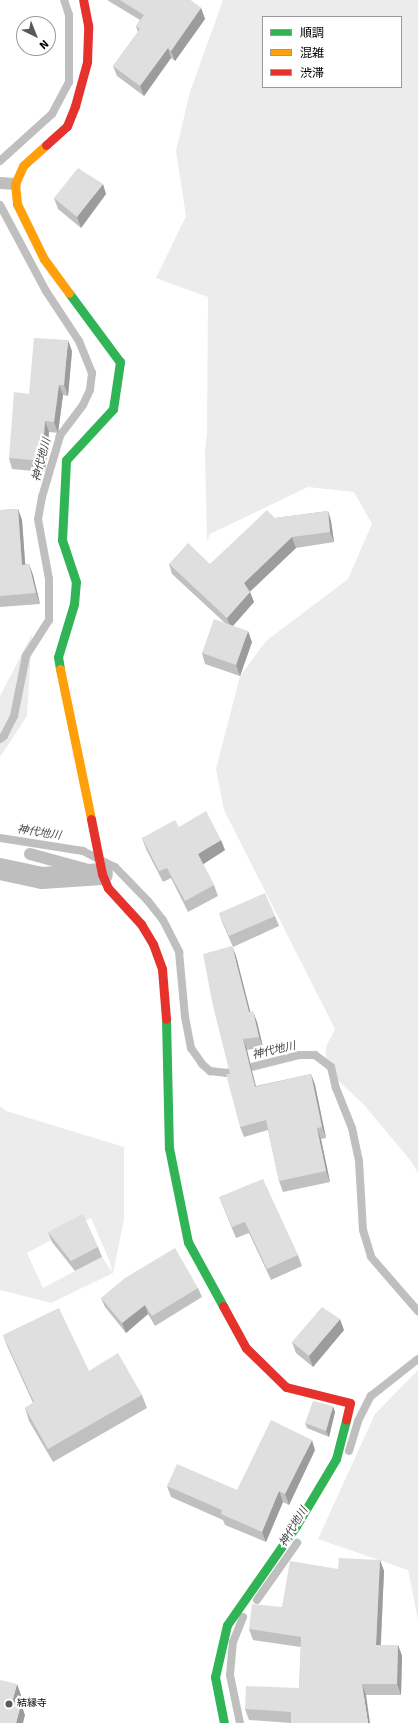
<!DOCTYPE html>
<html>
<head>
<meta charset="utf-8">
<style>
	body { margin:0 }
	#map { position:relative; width:418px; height:1723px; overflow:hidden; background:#fff; font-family:Signika,"Noto Sans JP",sans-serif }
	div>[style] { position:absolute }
	.green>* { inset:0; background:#ececec }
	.stream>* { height:8px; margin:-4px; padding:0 4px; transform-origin:4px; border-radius:4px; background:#bfbfbf }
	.lane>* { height:12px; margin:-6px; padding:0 6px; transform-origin:6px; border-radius:6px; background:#bebebe }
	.street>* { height:22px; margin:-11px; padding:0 11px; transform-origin:11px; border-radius:11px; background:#bebebe }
	.fast>* { height:9px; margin:-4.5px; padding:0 4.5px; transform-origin:4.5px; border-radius:4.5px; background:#30b455 }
	.slow>* { height:9px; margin:-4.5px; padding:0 4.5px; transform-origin:4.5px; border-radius:4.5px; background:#ff9f0a }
	.jam>* { height:9px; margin:-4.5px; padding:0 4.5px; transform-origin:4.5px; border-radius:4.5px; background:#e5322d }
	.wall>* { inset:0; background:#c0c0c0 }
	.shaded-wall>* { inset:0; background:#9c9c9c }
	.building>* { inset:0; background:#dfdfdf }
	.dots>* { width:11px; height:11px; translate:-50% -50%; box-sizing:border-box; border:2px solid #fff; border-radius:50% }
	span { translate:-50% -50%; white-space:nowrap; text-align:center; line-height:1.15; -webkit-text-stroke:4px #fff; paint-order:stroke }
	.poi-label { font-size:10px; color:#000 }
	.left { translate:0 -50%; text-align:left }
	.water-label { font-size:11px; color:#444; font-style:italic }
	.legend { position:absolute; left:262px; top:16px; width:140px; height:72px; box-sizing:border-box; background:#fff; border:1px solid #999; margin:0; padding:5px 7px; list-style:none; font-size:12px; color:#000 }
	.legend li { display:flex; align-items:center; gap:8px; height:20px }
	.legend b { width:20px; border:1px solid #999 }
	.north { position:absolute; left:16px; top:16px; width:40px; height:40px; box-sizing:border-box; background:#fff; border:1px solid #999; border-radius:50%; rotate:137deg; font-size:11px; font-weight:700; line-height:16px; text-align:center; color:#000 }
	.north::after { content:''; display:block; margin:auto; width:14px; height:18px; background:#595959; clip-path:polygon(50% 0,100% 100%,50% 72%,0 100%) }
</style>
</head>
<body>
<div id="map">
	<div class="green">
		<div style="clip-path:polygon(evenodd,223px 0,418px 0,418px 1173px,411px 1161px,364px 1105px,325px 1068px,326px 1047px,335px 1029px,224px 810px,216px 769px,240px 676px,266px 641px,348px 579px,372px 524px,354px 492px,308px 487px,210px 534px,207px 541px,205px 450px,207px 433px,208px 297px,156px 278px,186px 216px,176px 151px,190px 92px,223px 0,263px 17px,401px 17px,401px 87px,263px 87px,263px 17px)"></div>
		<div style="clip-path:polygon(32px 634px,27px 716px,0 757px,0 696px)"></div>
		<div style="clip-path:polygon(evenodd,0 1106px,6px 1111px,124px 1147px,124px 1220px,113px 1273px,51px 1303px,0 1290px,0 1106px,91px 1218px,110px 1262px,112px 1272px,102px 1257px,43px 1288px,27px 1253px,91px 1218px)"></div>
		<div style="clip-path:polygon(418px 1370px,418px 1620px,408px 1570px,318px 1539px,375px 1414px)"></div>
	</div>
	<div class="stream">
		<div style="left:0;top:161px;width:70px;rotate:-42.1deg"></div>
		<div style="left:52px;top:114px;width:36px;rotate:-62deg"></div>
		<div style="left:69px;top:82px;width:67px;rotate:-90deg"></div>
		<div style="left:69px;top:15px;width:16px;rotate:-108deg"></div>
		<div style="left:0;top:205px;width:98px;rotate:61.9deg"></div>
		<div style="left:46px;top:291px;width:60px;rotate:56.6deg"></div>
		<div style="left:79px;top:341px;width:35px;rotate:68deg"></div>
		<div style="left:92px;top:373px;width:17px;rotate:97deg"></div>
		<div style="left:90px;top:390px;width:17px;rotate:115deg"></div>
		<div style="left:83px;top:405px;width:39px;rotate:127deg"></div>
		<div style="left:60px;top:436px;width:64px;rotate:106.4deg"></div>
		<div style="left:42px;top:497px;width:22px;rotate:100deg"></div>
		<div style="left:38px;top:519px;width:61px;rotate:79.6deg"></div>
		<div style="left:49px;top:579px;width:41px;rotate:90deg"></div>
		<div style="left:49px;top:620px;width:43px;rotate:122.6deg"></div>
		<div style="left:26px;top:656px;width:61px;rotate:101.3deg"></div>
		<div style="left:14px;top:716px;width:22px;rotate:117deg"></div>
		<div style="left:4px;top:736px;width:5px;rotate:143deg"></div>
		<div style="left:0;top:838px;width:84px;rotate:8.9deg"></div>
		<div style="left:83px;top:851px;width:36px;rotate:27deg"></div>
		<div style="left:115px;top:867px;width:47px;rotate:45.9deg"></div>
		<div style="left:148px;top:901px;width:24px;rotate:52deg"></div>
		<div style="left:163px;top:920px;width:36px;rotate:63deg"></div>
		<div style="left:179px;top:952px;width:65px;rotate:84.7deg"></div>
		<div style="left:185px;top:1017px;width:32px;rotate:79deg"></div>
		<div style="left:191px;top:1048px;width:19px;rotate:55deg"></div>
		<div style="left:202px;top:1064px;width:11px;rotate:41deg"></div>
		<div style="left:210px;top:1071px;width:17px;rotate:7deg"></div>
		<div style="left:227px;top:1073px;width:75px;rotate:-13.9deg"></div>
		<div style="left:300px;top:1055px;width:15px"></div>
		<div style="left:315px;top:1055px;width:20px;rotate:37deg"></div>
		<div style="left:331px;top:1067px;width:22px;rotate:77deg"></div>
		<div style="left:336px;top:1088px;width:43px;rotate:68.2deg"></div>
		<div style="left:352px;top:1128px;width:34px;rotate:78deg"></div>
		<div style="left:359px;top:1161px;width:69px;rotate:86.7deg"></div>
		<div style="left:363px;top:1230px;width:28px;rotate:73deg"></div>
		<div style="left:371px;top:1257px;width:72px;rotate:49deg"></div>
		<div style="left:349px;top:1451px;width:31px;rotate:-73deg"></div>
		<div style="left:358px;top:1421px;width:28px;rotate:-63deg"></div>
		<div style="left:371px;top:1396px;width:60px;rotate:-38.2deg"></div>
		<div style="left:257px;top:1600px;width:70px;rotate:-54.9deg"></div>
		<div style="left:240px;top:1723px;width:49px;rotate:-101.8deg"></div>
		<div style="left:230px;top:1675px;width:33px;rotate:-85deg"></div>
		<div style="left:233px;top:1642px;width:27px;rotate:-68deg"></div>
	</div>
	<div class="lane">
		<div style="left:0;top:183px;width:15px;rotate:4deg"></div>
		<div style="left:30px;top:854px;width:57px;rotate:15.3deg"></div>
	</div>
	<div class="street">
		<div style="left:0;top:869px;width:43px;rotate:12.1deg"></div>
		<div style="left:42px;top:878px;width:60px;rotate:-3.8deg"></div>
	</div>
	<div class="fast">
		<div style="left:60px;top:669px;width:12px;rotate:-99deg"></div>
		<div style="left:58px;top:657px;width:55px;rotate:-73.2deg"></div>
		<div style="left:74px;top:604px;width:22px;rotate:-85deg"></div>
		<div style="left:76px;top:582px;width:44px;rotate:-108.4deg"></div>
		<div style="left:62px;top:540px;width:80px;rotate:-87.1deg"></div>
		<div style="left:66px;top:460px;width:69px;rotate:-47.3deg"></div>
		<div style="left:113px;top:409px;width:48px;rotate:-81.5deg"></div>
		<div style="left:120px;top:362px;width:86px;rotate:-126.5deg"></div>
		<div style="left:166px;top:1019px;width:129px;rotate:88.7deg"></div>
		<div style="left:169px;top:1148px;width:96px;rotate:78.6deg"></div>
		<div style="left:188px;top:1242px;width:73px;rotate:61.3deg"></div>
		<div style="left:224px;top:1723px;width:47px;rotate:-101.1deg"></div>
		<div style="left:215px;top:1677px;width:53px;rotate:-77deg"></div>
		<div style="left:227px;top:1625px;width:121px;rotate:-55.1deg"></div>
		<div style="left:296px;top:1526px;width:78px;rotate:-59.2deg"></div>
		<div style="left:336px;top:1459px;width:40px;rotate:-75.6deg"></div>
	</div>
	<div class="slow">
		<div style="left:46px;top:145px;width:31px;rotate:138deg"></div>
		<div style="left:23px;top:166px;width:20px;rotate:114deg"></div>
		<div style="left:15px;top:184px;width:20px;rotate:84deg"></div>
		<div style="left:17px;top:204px;width:61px;rotate:63.9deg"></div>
		<div style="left:44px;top:259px;width:42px;rotate:53.7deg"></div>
		<div style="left:60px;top:669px;width:153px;rotate:78.3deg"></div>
	</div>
	<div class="jam">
		<div style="left:46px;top:145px;width:28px;rotate:-42deg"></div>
		<div style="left:67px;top:126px;width:22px;rotate:-68deg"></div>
		<div style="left:75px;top:106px;width:46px;rotate:-74.7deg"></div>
		<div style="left:87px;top:62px;width:37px;rotate:-88deg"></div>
		<div style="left:88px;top:25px;width:25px;rotate:-101deg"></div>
		<div style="left:91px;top:819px;width:56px;rotate:78.7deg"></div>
		<div style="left:102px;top:874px;width:15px;rotate:67deg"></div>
		<div style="left:108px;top:888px;width:49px;rotate:47.5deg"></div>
		<div style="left:141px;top:924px;width:23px;rotate:59deg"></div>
		<div style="left:153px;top:944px;width:27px;rotate:70deg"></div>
		<div style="left:162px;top:969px;width:50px;rotate:85.4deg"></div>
		<div style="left:223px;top:1306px;width:48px;rotate:61.3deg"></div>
		<div style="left:246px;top:1348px;width:56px;rotate:44.3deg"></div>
		<div style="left:286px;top:1387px;width:66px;rotate:14deg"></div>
		<div style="left:350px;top:1403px;width:17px;rotate:103deg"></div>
	</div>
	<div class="wall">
		<div style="clip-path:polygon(107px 0,190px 0,201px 8px,205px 19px,175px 61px,171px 58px,144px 96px,117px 76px,113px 66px,138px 32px,136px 26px,140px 20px)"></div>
		<div style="clip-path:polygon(106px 194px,81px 228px,58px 209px,54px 198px)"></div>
		<div style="clip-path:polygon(72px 351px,68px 396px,63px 395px,58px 433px,49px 432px,45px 472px,12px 469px,9px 458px,29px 394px)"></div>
		<div style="clip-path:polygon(18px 509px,22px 520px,25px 564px,29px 564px,33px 575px,40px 604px,0 607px,0 510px)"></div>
		<div style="clip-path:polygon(328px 511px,331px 521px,334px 542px,296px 548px,250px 592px,254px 602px,233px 626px,252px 642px,240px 676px,205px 664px,202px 653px,226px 624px,172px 574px,169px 564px,210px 564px,275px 518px)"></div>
		<div style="clip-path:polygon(179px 827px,225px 850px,203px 864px,214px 885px,218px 896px,188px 912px,171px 878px,163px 882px,146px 849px,142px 838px)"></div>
		<div style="clip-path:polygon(219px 913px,275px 916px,279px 926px,233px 947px,223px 924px)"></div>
		<div style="clip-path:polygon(236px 956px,250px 1012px,257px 1022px,263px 1047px,247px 1050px,256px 1086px,311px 1074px,315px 1085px,326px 1138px,321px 1139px,330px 1182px,283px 1192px,279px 1181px,268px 1130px,244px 1137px,240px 1127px)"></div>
		<div style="clip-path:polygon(219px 1197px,298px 1255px,302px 1266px,271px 1280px,249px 1233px,236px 1238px)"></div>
		<div style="clip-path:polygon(48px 1232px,98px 1247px,102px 1257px,75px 1271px,52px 1242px)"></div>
		<div style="clip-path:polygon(198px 1288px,202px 1297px,155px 1326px,148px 1314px,126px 1333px,105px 1307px,101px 1298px)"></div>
		<div style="clip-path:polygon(344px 1330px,313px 1367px,296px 1353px,292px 1342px)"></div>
		<div style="clip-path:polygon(3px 1335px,89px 1371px,142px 1395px,147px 1408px,53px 1462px,29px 1421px,25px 1408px,33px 1403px,8px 1348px)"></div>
		<div style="clip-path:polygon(335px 1412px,329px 1437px,307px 1428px,305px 1423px)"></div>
		<div style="clip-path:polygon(315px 1450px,289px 1505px,283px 1502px,266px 1542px,225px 1525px,223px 1520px,171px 1497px,167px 1486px,237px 1490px)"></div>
		<div style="clip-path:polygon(380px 1560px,384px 1571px,381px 1645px,398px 1645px,402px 1656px,401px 1695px,366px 1695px,291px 1723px,249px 1720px,245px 1709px,299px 1688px,301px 1647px,253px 1640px,249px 1629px,282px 1607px,338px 1569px)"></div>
	</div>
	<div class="shaded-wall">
		<div style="clip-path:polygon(201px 8px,205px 19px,175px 61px,171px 51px)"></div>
		<div style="clip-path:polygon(168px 48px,171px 58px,144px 96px,140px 86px)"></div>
		<div style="clip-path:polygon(103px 184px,106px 194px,81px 228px,77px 217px)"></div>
		<div style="clip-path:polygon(68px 340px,72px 351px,68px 396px,64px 385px)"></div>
		<div style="clip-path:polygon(59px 385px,63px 395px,58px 433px,54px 422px)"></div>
		<div style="clip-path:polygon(45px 421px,49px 432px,45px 472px,42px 461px)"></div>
		<div style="clip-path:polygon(18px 509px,22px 520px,26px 575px,22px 565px)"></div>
		<div style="clip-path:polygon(328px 511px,331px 521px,334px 542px,330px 532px)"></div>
		<div style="clip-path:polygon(292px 537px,296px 548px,248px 593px,244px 583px)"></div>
		<div style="clip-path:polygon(29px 564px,33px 575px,40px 604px,36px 593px)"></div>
		<div style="clip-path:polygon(250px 592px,254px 602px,231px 628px,227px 618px)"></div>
		<div style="clip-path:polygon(248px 631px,252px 642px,240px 676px,236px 665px)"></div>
		<div style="clip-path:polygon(221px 840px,225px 850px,202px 865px,198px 854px)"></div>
		<div style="clip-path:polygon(232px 946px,236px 956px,253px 1022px,249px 1012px)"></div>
		<div style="clip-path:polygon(253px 1011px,257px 1022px,263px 1047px,259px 1037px)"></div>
		<div style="clip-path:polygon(243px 1039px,247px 1050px,258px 1097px,255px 1087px)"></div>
		<div style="clip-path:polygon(311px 1074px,315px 1085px,326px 1138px,322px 1127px)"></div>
		<div style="clip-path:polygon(317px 1128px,321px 1139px,330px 1182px,326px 1171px)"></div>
		<div style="clip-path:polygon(145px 1305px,148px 1314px,126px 1333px,122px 1323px)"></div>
		<div style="clip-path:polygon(340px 1319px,344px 1330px,313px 1367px,309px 1356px)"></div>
		<div style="clip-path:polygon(333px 1406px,335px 1412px,329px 1437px,326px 1431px)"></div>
		<div style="clip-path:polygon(312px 1440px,315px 1450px,289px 1505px,285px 1494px)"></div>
		<div style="clip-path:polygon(279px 1491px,283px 1502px,266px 1542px,262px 1532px)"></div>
		<div style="clip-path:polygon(380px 1560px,384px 1571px,380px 1656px,376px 1645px)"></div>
		<div style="clip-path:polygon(398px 1645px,402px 1656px,401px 1695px,397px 1684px)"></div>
		<div style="clip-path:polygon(17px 1684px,21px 1695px,16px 1712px,12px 1702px)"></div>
		<div style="clip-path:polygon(362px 1684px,366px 1695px,370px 1723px,368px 1723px)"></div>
		<div style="clip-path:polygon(21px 1704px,25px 1715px,23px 1723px,16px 1723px)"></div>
	</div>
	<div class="building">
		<div style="clip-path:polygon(120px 0,190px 0,201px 8px,171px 51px,168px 48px,140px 86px,113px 66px,140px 29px,136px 26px,144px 15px)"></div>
		<div style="clip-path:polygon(78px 168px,103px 184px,77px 217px,54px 198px)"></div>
		<div style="clip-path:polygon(34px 338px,68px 340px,64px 385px,59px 385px,54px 422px,45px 421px,42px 461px,9px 458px,14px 392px,29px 394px)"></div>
		<div style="clip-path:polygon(18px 509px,22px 565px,29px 564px,36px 593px,0 596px,0 510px)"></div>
		<div style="clip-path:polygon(267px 510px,275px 518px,328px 511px,330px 532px,292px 537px,244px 583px,250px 592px,227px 618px,169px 564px,188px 543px,210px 564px)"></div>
		<div style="clip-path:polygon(214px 619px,248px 631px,236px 665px,202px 653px)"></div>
		<div style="clip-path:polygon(206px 811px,221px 840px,198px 854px,214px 885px,185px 901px,167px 868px,159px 871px,142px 838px,175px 820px,179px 827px)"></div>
		<div style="clip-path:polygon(265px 893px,275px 916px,229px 936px,219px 913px)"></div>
		<div style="clip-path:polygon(232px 946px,249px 1012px,253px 1011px,259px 1037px,243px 1039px,255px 1087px,311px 1074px,322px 1127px,317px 1128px,326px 1171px,279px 1181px,266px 1120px,240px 1127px,226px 1074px,230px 1074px,213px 1006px,203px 954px)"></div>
		<div style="clip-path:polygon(263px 1179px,298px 1255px,267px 1269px,245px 1222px,232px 1227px,219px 1197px)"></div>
		<div style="clip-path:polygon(83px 1214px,98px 1247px,71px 1261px,48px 1232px)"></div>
		<div style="clip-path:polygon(175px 1248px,198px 1288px,152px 1316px,145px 1305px,122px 1323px,101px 1298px,125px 1278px)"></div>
		<div style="clip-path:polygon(322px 1307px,340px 1319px,309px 1356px,292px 1342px)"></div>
		<div style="clip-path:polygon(59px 1308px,89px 1371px,118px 1353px,142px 1395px,48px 1449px,25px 1408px,34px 1402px,3px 1335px)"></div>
		<div style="clip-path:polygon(313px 1401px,333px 1406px,326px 1431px,305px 1423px)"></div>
		<div style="clip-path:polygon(271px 1420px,312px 1440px,285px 1494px,279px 1491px,262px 1532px,221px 1514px,222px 1510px,167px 1486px,177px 1464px,237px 1490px)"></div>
		<div style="clip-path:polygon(339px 1558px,380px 1560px,376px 1645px,398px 1645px,397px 1684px,362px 1684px,368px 1723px,291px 1723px,291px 1712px,245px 1709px,246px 1686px,299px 1688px,301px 1637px,249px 1629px,252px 1604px,282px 1607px,290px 1561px,338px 1569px)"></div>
		<div style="clip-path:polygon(0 1680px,17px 1684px,12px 1702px,21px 1704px,16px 1723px,0 1723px)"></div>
	</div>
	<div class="dots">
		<div style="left:9px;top:1704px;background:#595959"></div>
	</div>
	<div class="poi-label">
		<span class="left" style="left:17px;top:1704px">結縁寺</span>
	</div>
	<div class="water-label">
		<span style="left:42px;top:460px;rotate:-75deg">神代地川</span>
		<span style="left:39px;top:833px;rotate:9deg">神代地川</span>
		<span style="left:274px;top:1051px;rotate:-13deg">神代地川</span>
		<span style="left:294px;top:1527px;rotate:-59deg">神代地川</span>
	</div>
	<ul class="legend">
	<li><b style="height:5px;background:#30b455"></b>順調</li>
	<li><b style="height:5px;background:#ff9f0a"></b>混雑</li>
	<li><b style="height:5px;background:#e5322d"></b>渋滞</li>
	</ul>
	<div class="north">N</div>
</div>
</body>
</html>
